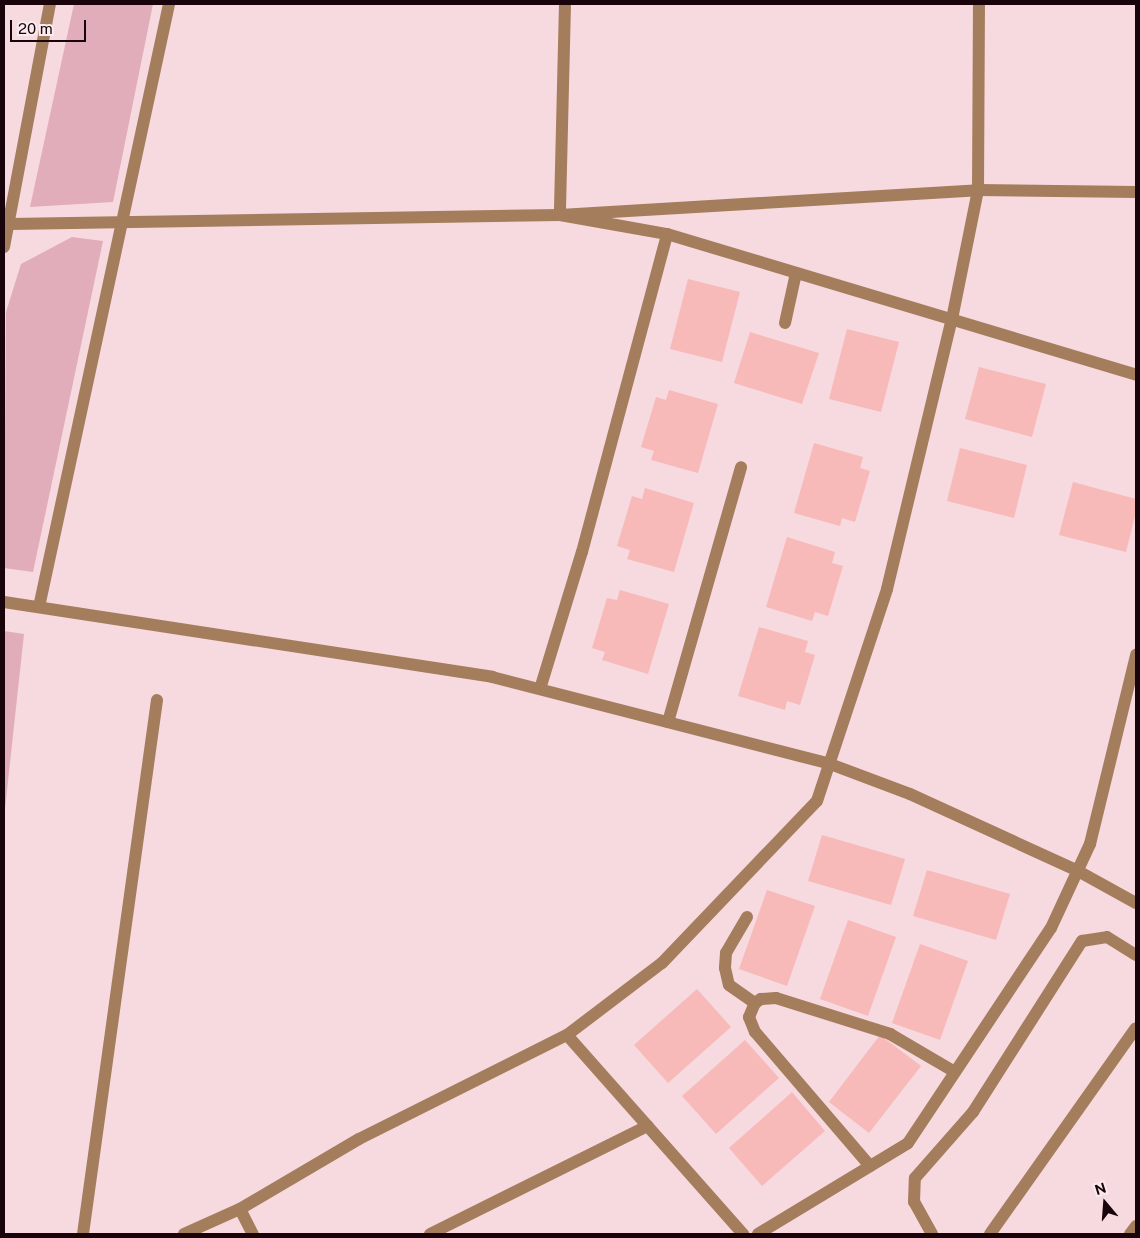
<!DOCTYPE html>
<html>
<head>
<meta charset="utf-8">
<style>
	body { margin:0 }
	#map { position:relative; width:1140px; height:1238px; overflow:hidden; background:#f7d9e0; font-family:"Public Sans",sans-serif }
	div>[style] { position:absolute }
	.green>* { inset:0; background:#e1adbb }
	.building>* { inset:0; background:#f7bab8 }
	.service>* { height:12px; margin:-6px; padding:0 6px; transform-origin:6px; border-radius:6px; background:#a47d5c }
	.minor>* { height:12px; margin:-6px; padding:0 6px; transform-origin:6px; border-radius:6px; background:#a47d5c }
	span { translate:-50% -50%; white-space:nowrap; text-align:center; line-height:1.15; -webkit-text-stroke:4px #faebee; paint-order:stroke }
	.frame { position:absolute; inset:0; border:5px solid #1a040b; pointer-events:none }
	.north { position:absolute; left:1080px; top:1178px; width:50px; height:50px; -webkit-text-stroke:4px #faebee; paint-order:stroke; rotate:342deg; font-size:14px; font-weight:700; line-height:20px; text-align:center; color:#1a040b }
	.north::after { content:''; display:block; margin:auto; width:18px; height:22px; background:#1a040b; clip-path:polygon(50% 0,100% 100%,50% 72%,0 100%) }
	.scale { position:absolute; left:10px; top:20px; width:76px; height:22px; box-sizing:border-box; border:2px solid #1a040b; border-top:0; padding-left:6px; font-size:15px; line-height:18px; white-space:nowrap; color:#1a040b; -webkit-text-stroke:4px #faebee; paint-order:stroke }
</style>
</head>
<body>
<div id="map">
	<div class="green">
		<div style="clip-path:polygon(74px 4px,153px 4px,113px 202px,30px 207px)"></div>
		<div style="clip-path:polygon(72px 237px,103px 241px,33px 572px,4px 568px,6px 312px,21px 264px)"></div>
		<div style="clip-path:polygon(4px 631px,24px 634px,4px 818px)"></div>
	</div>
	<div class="building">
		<div style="clip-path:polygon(688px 279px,740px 292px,722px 362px,670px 349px)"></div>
		<div style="clip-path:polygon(847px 329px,899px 342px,881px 412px,829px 399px)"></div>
		<div style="clip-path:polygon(750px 332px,819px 353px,802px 404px,734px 383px)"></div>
		<div style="clip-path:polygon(979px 367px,1046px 384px,1032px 437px,965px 419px)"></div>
		<div style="clip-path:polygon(669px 390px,718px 404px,698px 473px,651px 460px,654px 451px,641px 447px,656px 397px,666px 400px)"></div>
		<div style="clip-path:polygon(814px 443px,863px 457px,860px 468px,870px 471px,855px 522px,842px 518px,840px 526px,794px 513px)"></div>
		<div style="clip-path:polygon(960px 448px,1027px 465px,1014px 518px,947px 501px)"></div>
		<div style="clip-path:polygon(1073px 482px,1136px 499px,1136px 512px,1126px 552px,1059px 535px)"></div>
		<div style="clip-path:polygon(645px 488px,694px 503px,674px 572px,627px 559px,630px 550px,617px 546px,632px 496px,642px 499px)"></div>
		<div style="clip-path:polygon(787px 537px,835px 552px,832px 563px,843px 566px,828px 616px,815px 612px,812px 621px,766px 607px)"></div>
		<div style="clip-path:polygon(620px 590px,669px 604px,648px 674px,602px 660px,605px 652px,592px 648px,607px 598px,617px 600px)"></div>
		<div style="clip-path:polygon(759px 627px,808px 641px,805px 652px,815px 655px,800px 705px,787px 701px,785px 710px,738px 696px)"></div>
		<div style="clip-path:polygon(822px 835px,905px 859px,891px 905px,808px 881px)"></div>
		<div style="clip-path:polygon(927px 870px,1010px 894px,996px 940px,913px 916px)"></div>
		<div style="clip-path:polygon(767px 890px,815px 906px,787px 986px,739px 969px)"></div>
		<div style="clip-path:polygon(848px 920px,896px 937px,868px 1016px,820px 999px)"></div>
		<div style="clip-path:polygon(920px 944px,968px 961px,940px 1040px,892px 1023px)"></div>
		<div style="clip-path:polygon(697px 989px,731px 1027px,668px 1083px,634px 1045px)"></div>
		<div style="clip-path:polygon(880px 1035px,921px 1066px,869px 1133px,829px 1102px)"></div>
		<div style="clip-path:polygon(745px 1040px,779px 1078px,716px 1134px,682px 1096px)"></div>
		<div style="clip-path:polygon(792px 1092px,825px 1131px,762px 1186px,729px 1148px)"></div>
	</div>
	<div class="service">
		<div style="left:785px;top:323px;width:51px;rotate:-77.6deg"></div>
		<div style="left:668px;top:722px;width:265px;rotate:-74deg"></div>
		<div style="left:747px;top:917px;width:42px;rotate:120.3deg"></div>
		<div style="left:726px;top:953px;width:15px;rotate:94deg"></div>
		<div style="left:725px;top:968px;width:17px;rotate:77deg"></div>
		<div style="left:729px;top:985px;width:32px;rotate:35deg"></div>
		<div style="left:870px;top:1166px;width:177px;rotate:-130.6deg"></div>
		<div style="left:755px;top:1032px;width:16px;rotate:-112deg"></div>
		<div style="left:749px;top:1017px;width:15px;rotate:-67deg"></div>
		<div style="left:755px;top:1003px;width:7px;rotate:-34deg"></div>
		<div style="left:761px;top:999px;width:15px;rotate:-4deg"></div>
		<div style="left:776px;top:998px;width:120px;rotate:17.5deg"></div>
		<div style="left:890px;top:1034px;width:75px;rotate:30.3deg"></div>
		<div style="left:83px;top:1234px;width:539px;rotate:-82.11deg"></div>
		<div style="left:430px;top:1234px;width:243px;rotate:-26.4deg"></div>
		<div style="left:932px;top:1234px;width:37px;rotate:-119deg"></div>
		<div style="left:914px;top:1202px;width:24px;rotate:-88deg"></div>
		<div style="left:915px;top:1178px;width:88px;rotate:-48.7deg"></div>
		<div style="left:973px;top:1112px;width:203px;rotate:-57.5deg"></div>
		<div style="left:1082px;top:941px;width:25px;rotate:-9deg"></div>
		<div style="left:1107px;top:937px;width:34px;rotate:32deg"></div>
		<div style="left:990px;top:1234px;width:252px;rotate:-54.7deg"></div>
		<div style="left:1130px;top:1234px;width:10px;rotate:-53deg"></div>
	</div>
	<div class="minor">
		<div style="left:565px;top:4px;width:211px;rotate:91.4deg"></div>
		<div style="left:560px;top:215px;width:419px;rotate:-3.4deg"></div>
		<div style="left:978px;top:190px;width:158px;rotate:0.7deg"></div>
		<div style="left:10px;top:224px;width:550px;rotate:-0.94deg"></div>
		<div style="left:560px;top:215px;width:109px;rotate:10.1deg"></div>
		<div style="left:667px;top:234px;width:490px;rotate:16.7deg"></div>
		<div style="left:4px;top:247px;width:247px;rotate:-79.3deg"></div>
		<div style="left:4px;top:602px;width:494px;rotate:8.7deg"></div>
		<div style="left:492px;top:677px;width:349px;rotate:14.4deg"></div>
		<div style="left:830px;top:764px;width:85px;rotate:20.6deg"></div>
		<div style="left:910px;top:794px;width:185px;rotate:24.6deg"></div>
		<div style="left:1078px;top:871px;width:66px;rotate:28.9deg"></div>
		<div style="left:39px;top:607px;width:617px;rotate:-77.83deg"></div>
		<div style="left:540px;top:689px;width:143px;rotate:-73deg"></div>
		<div style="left:582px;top:552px;width:329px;rotate:-75deg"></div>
		<div style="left:567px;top:1035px;width:266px;rotate:48.5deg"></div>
		<div style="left:240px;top:1209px;width:28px;rotate:63deg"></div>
		<div style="left:184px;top:1234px;width:61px;rotate:-24.1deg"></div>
		<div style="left:240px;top:1209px;width:138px;rotate:-30.5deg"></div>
		<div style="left:359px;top:1139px;width:233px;rotate:-26.6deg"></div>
		<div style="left:567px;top:1035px;width:119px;rotate:-37.2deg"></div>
		<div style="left:662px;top:963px;width:224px;rotate:-46.3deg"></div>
		<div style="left:817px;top:801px;width:223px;rotate:-71.7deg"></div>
		<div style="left:887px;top:589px;width:278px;rotate:-76.5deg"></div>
		<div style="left:952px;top:319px;width:132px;rotate:-78.6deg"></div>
		<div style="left:978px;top:190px;width:186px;rotate:-89.7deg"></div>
		<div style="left:758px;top:1234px;width:175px;rotate:-31.2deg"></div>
		<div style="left:908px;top:1143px;width:258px;rotate:-56.4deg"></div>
		<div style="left:1051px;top:928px;width:93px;rotate:-65.1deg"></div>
		<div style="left:1090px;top:844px;width:195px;rotate:-76.3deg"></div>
	</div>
	<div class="frame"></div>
	<div class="north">N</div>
	<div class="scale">20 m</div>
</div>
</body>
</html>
